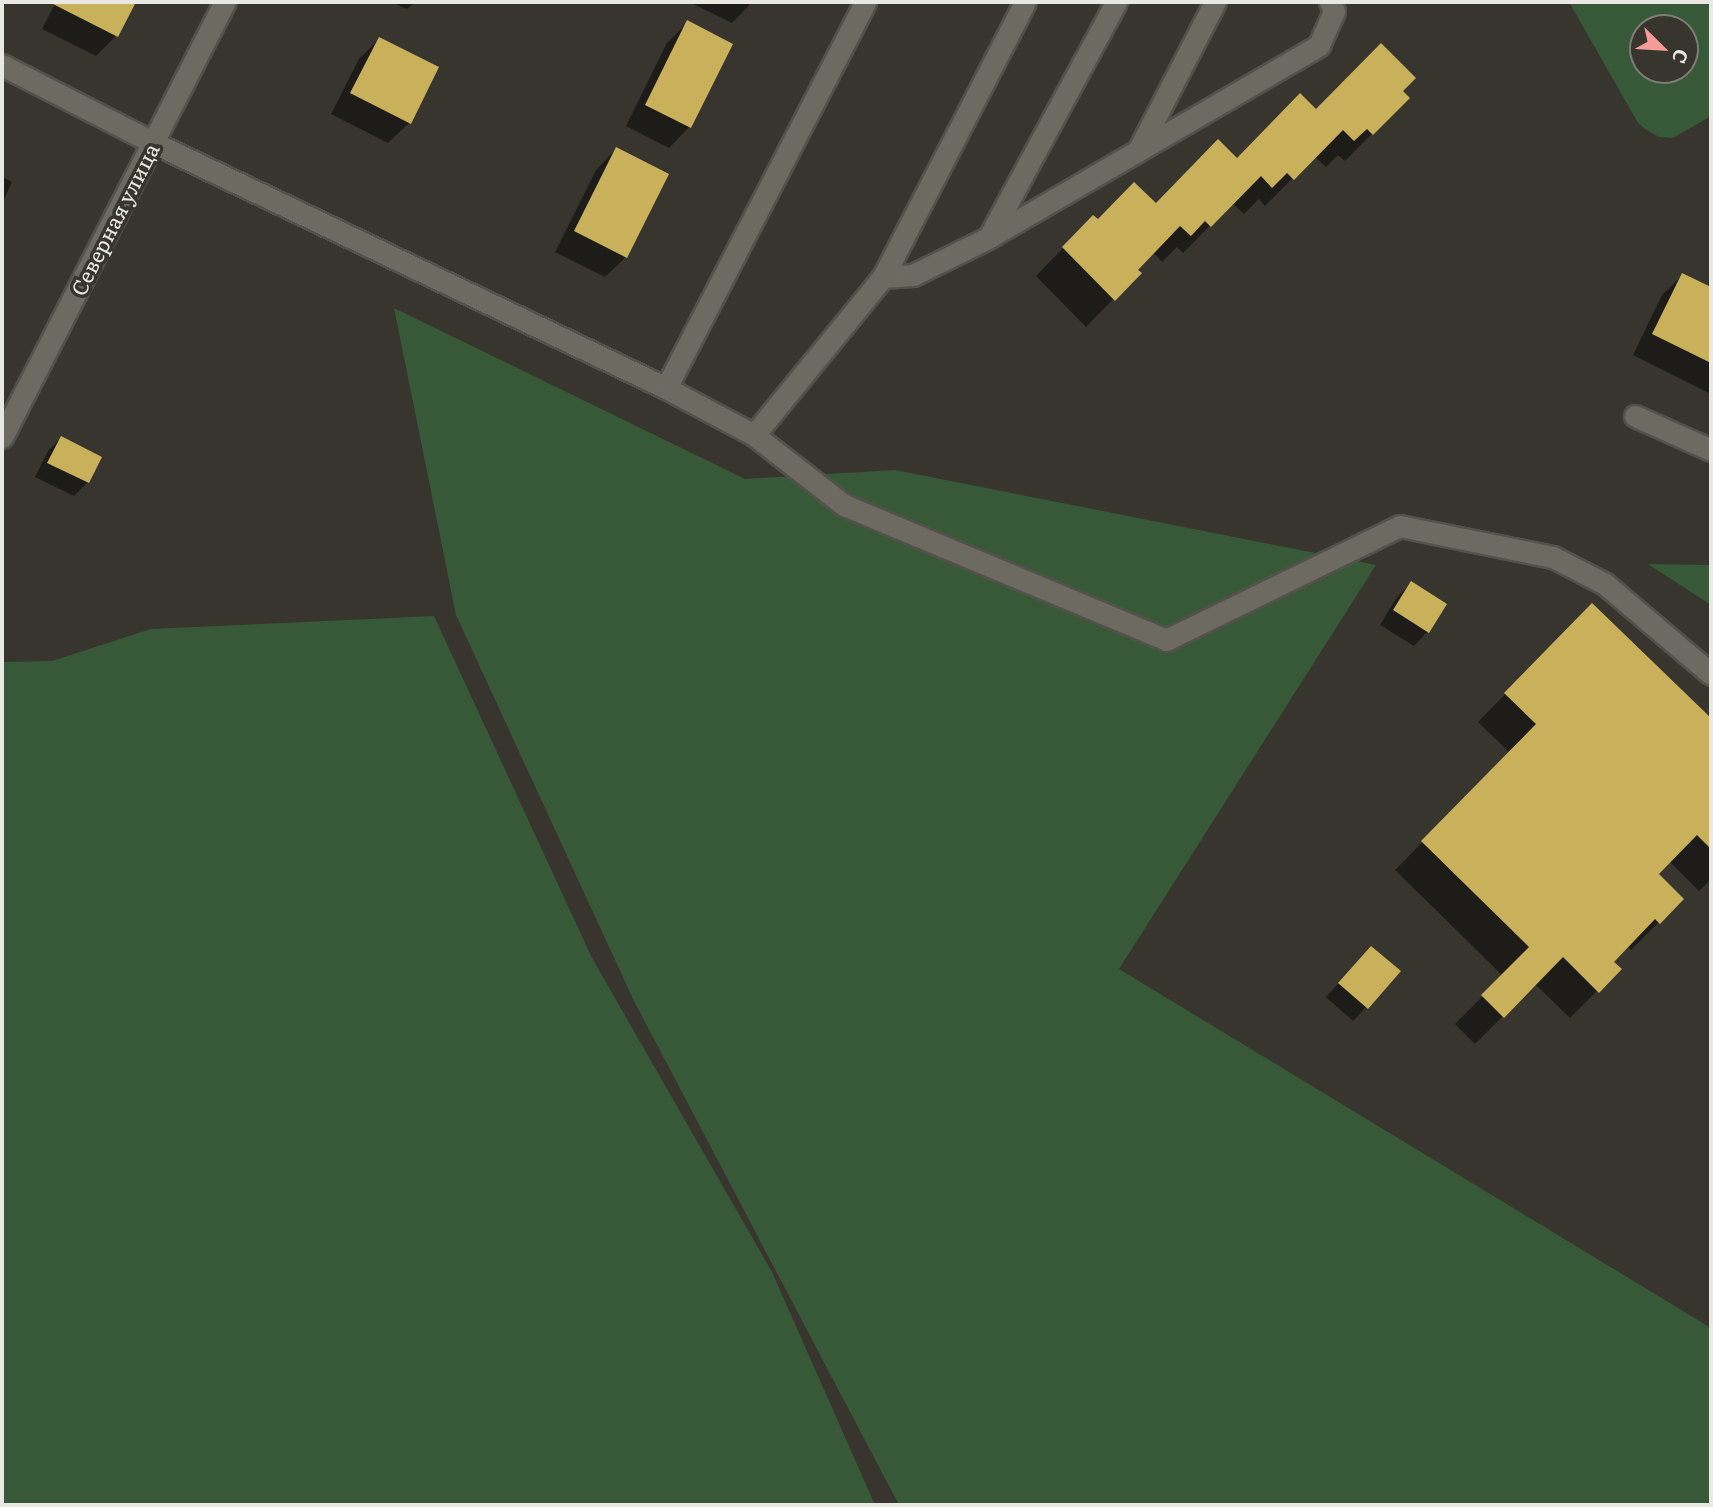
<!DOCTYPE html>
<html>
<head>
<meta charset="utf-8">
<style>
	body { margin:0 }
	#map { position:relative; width:1713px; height:1507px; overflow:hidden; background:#37352d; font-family:Literata,serif }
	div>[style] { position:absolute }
	.green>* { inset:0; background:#375938 }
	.shadow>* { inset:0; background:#0007 }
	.building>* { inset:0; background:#c9b15c }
	.roads { filter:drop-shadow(2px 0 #53514b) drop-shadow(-2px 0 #53514b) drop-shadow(0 2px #53514b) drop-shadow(0 -2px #53514b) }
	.minor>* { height:21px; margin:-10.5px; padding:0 10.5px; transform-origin:10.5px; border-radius:10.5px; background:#6c6a61 }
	span { translate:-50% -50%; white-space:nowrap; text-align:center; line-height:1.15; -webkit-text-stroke:7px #37352d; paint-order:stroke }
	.street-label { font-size:21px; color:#e9e8e3 }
	.frame { position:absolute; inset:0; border:4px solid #e9e8e3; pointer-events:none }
	.north { position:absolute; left:1629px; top:14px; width:70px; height:70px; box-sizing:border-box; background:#37352d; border:2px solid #7e7d76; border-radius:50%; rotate:114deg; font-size:19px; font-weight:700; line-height:28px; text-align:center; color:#e9e8e3 }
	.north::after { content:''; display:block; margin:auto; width:24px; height:32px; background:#f59b99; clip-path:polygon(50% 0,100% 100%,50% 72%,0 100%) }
</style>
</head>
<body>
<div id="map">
	<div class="green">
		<div style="clip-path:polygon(evenodd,1569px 2px,1711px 2px,1711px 116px,1673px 138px,1659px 137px,1645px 129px,1638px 123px,1569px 2px,1643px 28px,1685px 28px,1685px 70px,1643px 70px,1643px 28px)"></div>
		<div style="clip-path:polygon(394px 308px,745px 479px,895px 470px,1376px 565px,1119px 969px,1711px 1328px,1711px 1505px,899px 1505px,634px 1001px,456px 615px)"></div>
		<div style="clip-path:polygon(1648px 564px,1711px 565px,1711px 605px)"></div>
		<div style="clip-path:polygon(434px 616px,592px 958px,772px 1272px,875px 1505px,2px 1505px,2px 662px,52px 661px,151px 629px)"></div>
	</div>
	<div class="shadow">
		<div style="clip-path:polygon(56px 2px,134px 2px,116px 36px,96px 56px,42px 29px)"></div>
		<div style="clip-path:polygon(391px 2px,415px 2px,407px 9px)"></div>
		<div style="clip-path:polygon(689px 2px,752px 2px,732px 23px)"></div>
		<div style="clip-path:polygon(687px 23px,689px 127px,669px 148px,626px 126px,667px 43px)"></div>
		<div style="clip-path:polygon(379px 39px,409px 123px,388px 143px,331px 114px,359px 59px)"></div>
		<div style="clip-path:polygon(1401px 91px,1407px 98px,1345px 161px,1338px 155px,1326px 167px,1314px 156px,1265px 206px,1259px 199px,1244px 214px,1232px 203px,1183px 253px,1177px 247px,1162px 262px,1153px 252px,1136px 270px,1139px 273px,1086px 327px,1036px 276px,1066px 245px,1097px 221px,1156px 205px,1316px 111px)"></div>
		<div style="clip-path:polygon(616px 149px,626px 257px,605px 277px,555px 252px,596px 170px)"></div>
		<div style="clip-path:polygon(2px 177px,12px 182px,2px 204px)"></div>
		<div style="clip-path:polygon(1683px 275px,1711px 289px,1711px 394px,1633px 355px,1662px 295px)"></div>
		<div style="clip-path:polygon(61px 438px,88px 482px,74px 496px,35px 477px,48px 451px)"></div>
		<div style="clip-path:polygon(1411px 584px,1444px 605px,1427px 632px,1414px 646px,1380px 625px,1397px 597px)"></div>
		<div style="clip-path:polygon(1592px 605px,1711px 721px,1711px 879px,1699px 891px,1669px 861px,1656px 874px,1682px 899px,1631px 950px,1627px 946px,1612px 962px,1619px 969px,1570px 1018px,1535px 984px,1475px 1044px,1455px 1024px,1503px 976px,1395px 870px,1510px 753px,1478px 722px)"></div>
		<div style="clip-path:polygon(1358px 962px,1366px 1007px,1353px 1021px,1326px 997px)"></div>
	</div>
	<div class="building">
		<div style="clip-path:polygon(49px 2px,136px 2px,118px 37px)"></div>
		<div style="clip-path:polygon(687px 20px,733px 44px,691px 128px,645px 105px)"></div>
		<div style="clip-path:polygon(379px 37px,439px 67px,411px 124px,350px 93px)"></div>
		<div style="clip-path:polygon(1381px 43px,1416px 78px,1403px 91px,1410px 98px,1373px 135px,1367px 129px,1354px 141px,1343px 130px,1294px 180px,1287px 173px,1272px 188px,1261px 176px,1211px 227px,1205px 221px,1191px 236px,1180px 226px,1138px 270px,1142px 273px,1115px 301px,1062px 247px,1093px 215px,1098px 219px,1134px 182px,1156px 203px,1218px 139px,1237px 158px,1300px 93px,1316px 109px)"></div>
		<div style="clip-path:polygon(616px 147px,669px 174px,627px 258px,574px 231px)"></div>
		<div style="clip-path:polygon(1682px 273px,1711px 287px,1711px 363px,1652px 334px)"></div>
		<div style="clip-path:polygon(61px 436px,102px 457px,89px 483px,47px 463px)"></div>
		<div style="clip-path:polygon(1411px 581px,1447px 604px,1429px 633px,1393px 610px)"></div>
		<div style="clip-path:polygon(1592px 603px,1711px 718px,1711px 849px,1697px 835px,1659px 874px,1684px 899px,1660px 924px,1655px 919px,1614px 962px,1622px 969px,1599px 993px,1563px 957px,1504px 1018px,1481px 995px,1529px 947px,1421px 841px,1536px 724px,1504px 693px)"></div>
		<div style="clip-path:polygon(1371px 946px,1401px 971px,1368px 1009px,1338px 983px)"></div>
	</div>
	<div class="roads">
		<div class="minor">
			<div style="left:2px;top:65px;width:171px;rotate:27.2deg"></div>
			<div style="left:154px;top:143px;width:568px;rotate:25.57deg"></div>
			<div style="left:666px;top:388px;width:100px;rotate:28.1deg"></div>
			<div style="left:754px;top:435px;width:114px;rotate:37.9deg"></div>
			<div style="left:844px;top:505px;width:349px;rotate:22.7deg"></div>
			<div style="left:1166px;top:640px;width:260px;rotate:-26deg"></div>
			<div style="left:1400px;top:526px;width:156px;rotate:11.5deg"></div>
			<div style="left:1553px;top:557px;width:59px;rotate:27.4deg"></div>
			<div style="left:1605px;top:584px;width:139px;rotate:40.3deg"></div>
			<div style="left:1139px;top:149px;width:165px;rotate:-62.7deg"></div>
			<div style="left:989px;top:237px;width:267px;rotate:-61.6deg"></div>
			<div style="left:883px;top:277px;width:30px;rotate:-4deg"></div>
			<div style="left:913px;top:275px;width:84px;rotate:-26.3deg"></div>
			<div style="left:988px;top:238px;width:383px;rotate:-30.2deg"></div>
			<div style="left:1319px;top:45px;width:37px;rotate:-66deg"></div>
			<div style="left:1334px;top:11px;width:10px;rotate:-114deg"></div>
			<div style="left:666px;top:388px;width:434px;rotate:-62.7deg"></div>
			<div style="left:1635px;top:416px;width:83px;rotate:24.1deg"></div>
			<div style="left:754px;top:435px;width:204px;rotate:-50.8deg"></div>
			<div style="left:883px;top:277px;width:309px;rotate:-62.7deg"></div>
			<div style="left:2px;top:437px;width:489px;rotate:-62.9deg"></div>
		</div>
	</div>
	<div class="street-label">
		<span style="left:114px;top:219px;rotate:-63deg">Северная улица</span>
	</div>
	<div class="frame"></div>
	<div class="north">С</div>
</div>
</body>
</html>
